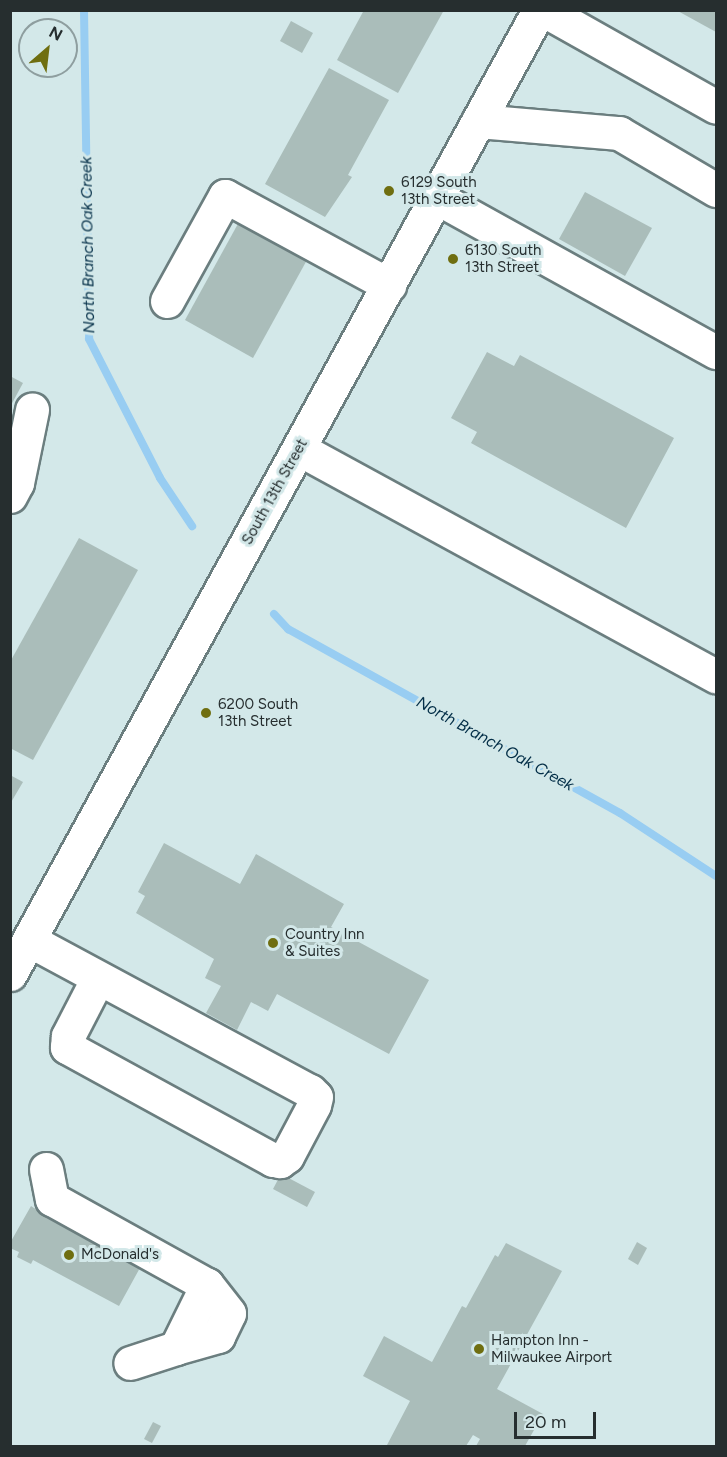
<!DOCTYPE html>
<html>
<head>
<meta charset="utf-8">
<style>
	body { margin:0 }
	#map { position:relative; width:727px; height:1457px; overflow:hidden; background:#d3e8e9; font-family:Figtree,sans-serif }
	div>[style] { position:absolute }
	.stream>* { height:8px; margin:-4px; padding:0 4px; transform-origin:4px; border-radius:4px; background:#98cdf2 }
	.building>* { inset:0; background:#aabdba }
	.roads { filter:drop-shadow(2px 0 #6b7e7f) drop-shadow(-2px 0 #6b7e7f) drop-shadow(0 2px #6b7e7f) drop-shadow(0 -2px #6b7e7f) }
	.minor>* { height:33px; margin:-16.5px; padding:0 16.5px; transform-origin:16.5px; border-radius:16.5px; background:#fff }
	.dots>* { width:16px; height:16px; translate:-50% -50%; box-sizing:border-box; border:3px solid #d3e8e9; border-radius:50% }
	span { translate:-50% -50%; white-space:nowrap; text-align:center; line-height:1.15; -webkit-text-stroke:6px #d3e8e9; paint-order:stroke }
	.poi-label { font-size:15px; color:#262e2f }
	.left { translate:0 -50%; text-align:left }
	.street-label { font-size:15px; color:#262e2f }
	.water-label { font-size:16px; color:#032e47; font-style:italic }
	.frame { position:absolute; inset:0; border:12px solid #262e2f; pointer-events:none }
	.north { position:absolute; left:18px; top:18px; width:60px; height:60px; box-sizing:border-box; background:#d3e8e9; border:2px solid #8e9e9f; border-radius:50%; rotate:28deg; font-size:16px; font-weight:700; line-height:24px; text-align:center; color:#262e2f }
	.north::after { content:''; display:block; margin:auto; width:21px; height:27px; background:#6f6e10; clip-path:polygon(50% 0,100% 100%,50% 72%,0 100%) }
	.scale { position:absolute; left:514px; top:1412px; width:82px; height:27px; box-sizing:border-box; border:3px solid #262e2f; border-top:0; padding-left:8px; font-size:18px; line-height:21px; white-space:nowrap; color:#262e2f; -webkit-text-stroke:4px #d3e8e9; paint-order:stroke }
</style>
</head>
<body>
<div id="map">
	<div class="stream">
		<div style="left:84px;top:10px;width:329px;rotate:89.1deg"></div>
		<div style="left:89px;top:339px;width:156px;rotate:62.9deg"></div>
		<div style="left:160px;top:478px;width:58px;rotate:56.3deg"></div>
		<div style="left:274px;top:614px;width:21px;rotate:47deg"></div>
		<div style="left:288px;top:629px;width:380px;rotate:29deg"></div>
		<div style="left:620px;top:813px;width:115px;rotate:33.3deg"></div>
	</div>
	<div class="building">
		<div style="clip-path:polygon(364px 10px,444px 10px,398px 93px,337px 60px)"></div>
		<div style="clip-path:polygon(676px 10px,716px 10px,716px 32px)"></div>
		<div style="clip-path:polygon(291px 21px,313px 33px,302px 53px,280px 41px)"></div>
		<div style="clip-path:polygon(329px 68px,389px 100px,348px 175px,352px 177px,325px 217px,265px 184px)"></div>
		<div style="clip-path:polygon(585px 192px,652px 228px,625px 276px,559px 239px)"></div>
		<div style="clip-path:polygon(245px 211px,313px 249px,253px 358px,185px 320px)"></div>
		<div style="clip-path:polygon(487px 352px,514px 366px,520px 355px,674px 438px,626px 528px,471px 443px,477px 432px,451px 418px)"></div>
		<div style="clip-path:polygon(10px 376px,23px 383px,10px 407px)"></div>
		<div style="clip-path:polygon(79px 538px,138px 570px,33px 760px,10px 748px,10px 662px)"></div>
		<div style="clip-path:polygon(10px 775px,23px 782px,10px 804px)"></div>
		<div style="clip-path:polygon(164px 843px,240px 884px,256px 854px,344px 904px,331px 927px,429px 980px,389px 1054px,277px 994px,268px 1011px,251px 1002px,237px 1030px,206px 1013px,221px 986px,205px 978px,214px 959px,136px 913px,145px 896px,138px 892px)"></div>
		<div style="clip-path:polygon(281px 1174px,315px 1192px,307px 1207px,273px 1189px)"></div>
		<div style="clip-path:polygon(45px 1203px,141px 1266px,119px 1306px,33px 1260px,31px 1264px,17px 1257px,19px 1252px,10px 1248px,10px 1243px,31px 1206px,40px 1212px)"></div>
		<div style="clip-path:polygon(637px 1242px,647px 1248px,638px 1265px,628px 1259px)"></div>
		<div style="clip-path:polygon(506px 1243px,562px 1271px,497px 1389px,543px 1414px,525px 1446px,476px 1446px,480px 1439px,473px 1435px,466px 1446px,387px 1445px,410px 1401px,363px 1376px,384px 1336px,432px 1362px,462px 1306px,466px 1308px,495px 1255px,498px 1257px)"></div>
		<div style="clip-path:polygon(153px 1422px,161px 1426px,152px 1443px,144px 1439px)"></div>
	</div>
	<div class="roads">
		<div class="minor">
			<div style="left:544px;top:10px;width:197px;rotate:29.4deg"></div>
			<div style="left:478px;top:121px;width:142px;rotate:4.9deg"></div>
			<div style="left:619px;top:133px;width:113px;rotate:30.4deg"></div>
			<div style="left:436px;top:197px;width:320px;rotate:29deg"></div>
			<div style="left:167px;top:301px;width:120px;rotate:-61.1deg"></div>
			<div style="left:225px;top:196px;width:187px;rotate:28.5deg"></div>
			<div style="left:299px;top:449px;width:475px;rotate:28.6deg"></div>
			<div style="left:10px;top:496px;width:15px;rotate:-62deg"></div>
			<div style="left:17px;top:483px;width:75px;rotate:-78.4deg"></div>
			<div style="left:29px;top:940px;width:319px;rotate:28.3deg"></div>
			<div style="left:310px;top:1091px;width:8px;rotate:45deg"></div>
			<div style="left:316px;top:1097px;width:8px;rotate:104deg"></div>
			<div style="left:314px;top:1105px;width:58px;rotate:117.9deg"></div>
			<div style="left:287px;top:1156px;width:9px;rotate:144deg"></div>
			<div style="left:280px;top:1161px;width:7px;rotate:-172deg"></div>
			<div style="left:273px;top:1160px;width:235px;rotate:-151.3deg"></div>
			<div style="left:67px;top:1047px;width:11px;rotate:-85deg"></div>
			<div style="left:68px;top:1036px;width:65px;rotate:-62.7deg"></div>
			<div style="left:10px;top:974px;width:1100px;rotate:-61.24deg"></div>
			<div style="left:46px;top:1169px;width:31px;rotate:79deg"></div>
			<div style="left:52px;top:1199px;width:177px;rotate:29deg"></div>
			<div style="left:207px;top:1285px;width:70px;rotate:116.2deg"></div>
			<div style="left:176px;top:1348px;width:48px;rotate:161.9deg"></div>
			<div style="left:176px;top:1348px;width:44px;rotate:-15.9deg"></div>
			<div style="left:218px;top:1336px;width:25px;rotate:-64deg"></div>
			<div style="left:229px;top:1313px;width:36px;rotate:-128deg"></div>
		</div>
	</div>
	<div class="dots">
		<div style="left:389px;top:191px;background:#6f6e10"></div>
		<div style="left:453px;top:259px;background:#6f6e10"></div>
		<div style="left:206px;top:713px;background:#6f6e10"></div>
		<div style="left:273px;top:943px;background:#6f6e10"></div>
		<div style="left:69px;top:1255px;background:#6f6e10"></div>
		<div style="left:479px;top:1349px;background:#6f6e10"></div>
	</div>
	<div class="poi-label">
		<span class="left" style="left:401px;top:191px">6129 South<br>13th Street</span>
		<span class="left" style="left:465px;top:259px">6130 South<br>13th Street</span>
		<span class="left" style="left:218px;top:713px">6200 South<br>13th Street</span>
		<span class="left" style="left:285px;top:943px">Country Inn<br>&amp; Suites</span>
		<span class="left" style="left:81px;top:1255px">McDonald's</span>
		<span class="left" style="left:491px;top:1349px">Hampton Inn -<br>Milwaukee Airport</span>
	</div>
	<div class="street-label">
		<span style="left:275px;top:492px;rotate:-61deg">South 13th Street</span>
	</div>
	<div class="water-label">
		<span style="left:88px;top:245px;rotate:-91deg">North Branch Oak Creek</span>
		<span style="left:495px;top:744px;rotate:29deg">North Branch Oak Creek</span>
	</div>
	<div class="frame"></div>
	<div class="north">N</div>
	<div class="scale">20 m</div>
</div>
</body>
</html>
